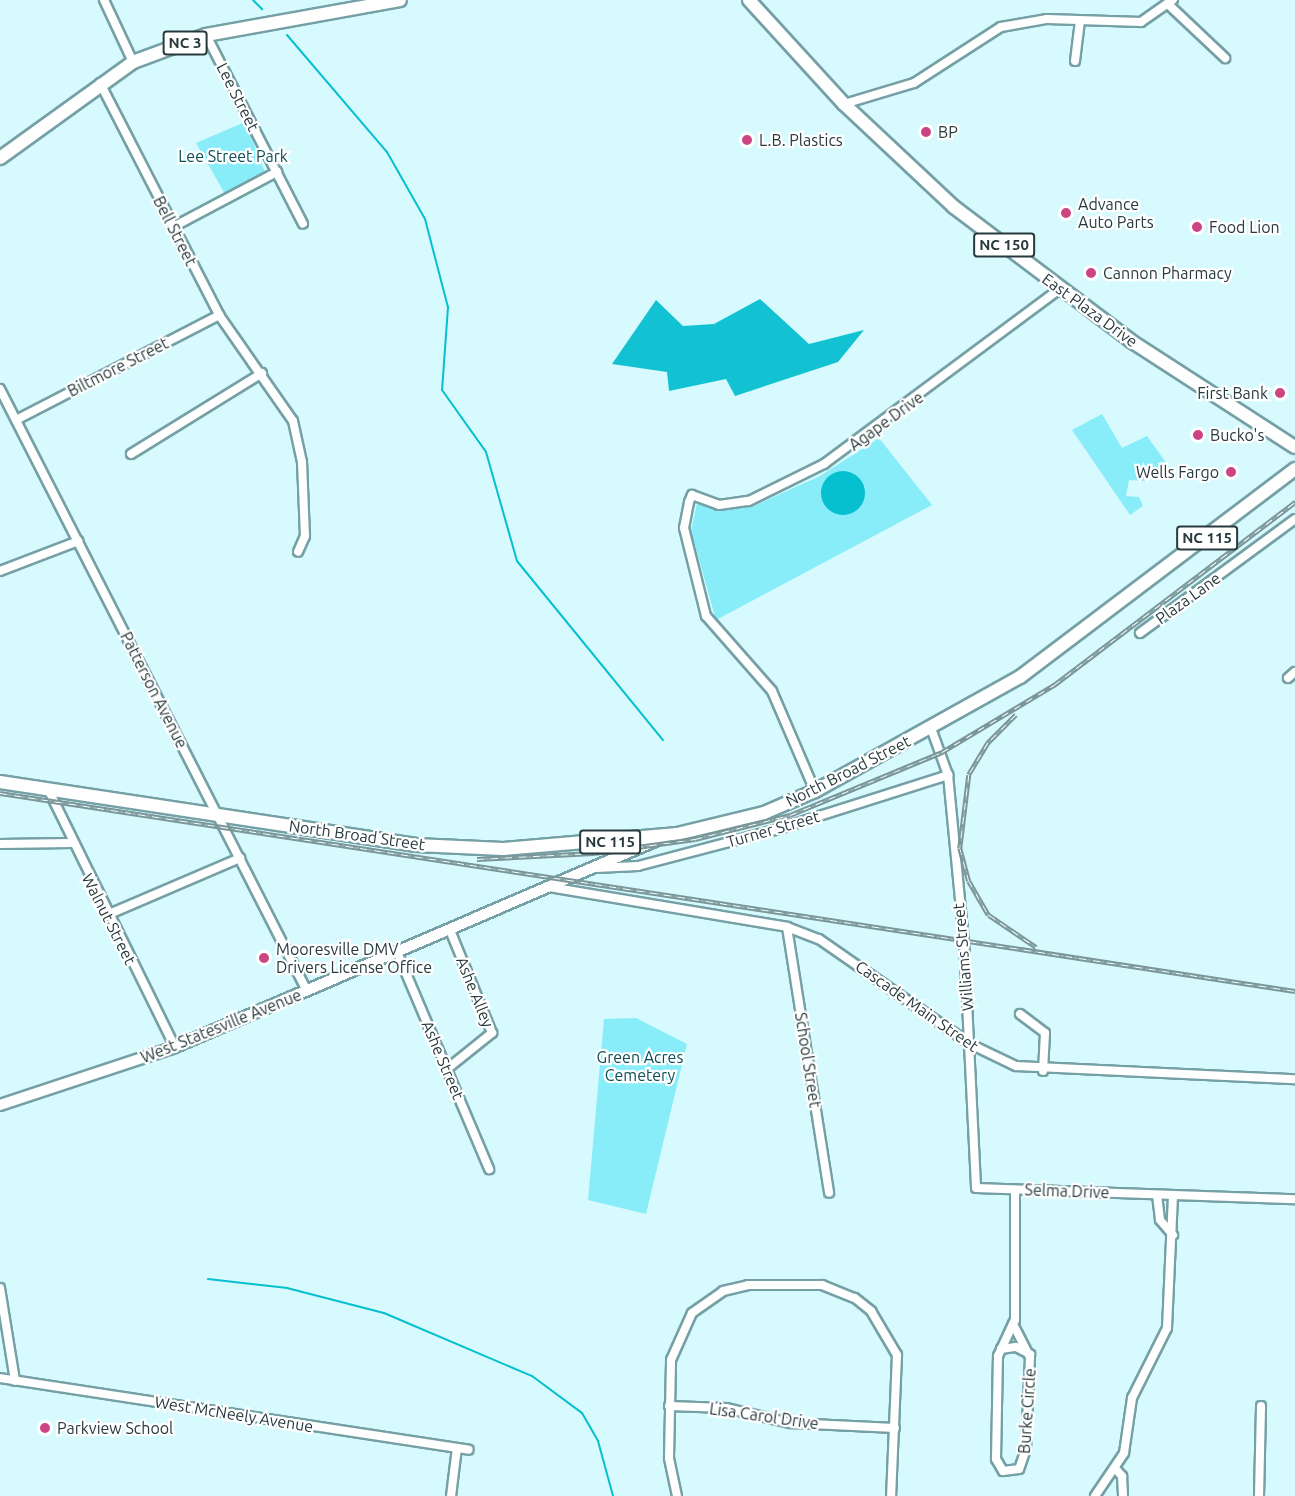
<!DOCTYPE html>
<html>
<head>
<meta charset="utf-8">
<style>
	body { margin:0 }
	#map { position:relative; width:1295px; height:1496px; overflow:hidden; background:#d6fafe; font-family:Ubuntu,sans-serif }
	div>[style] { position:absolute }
	.green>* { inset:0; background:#88edf9 }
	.forest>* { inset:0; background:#13c2d2 }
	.water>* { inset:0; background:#06bfcf }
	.round { border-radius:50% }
	.stream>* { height:2px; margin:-1px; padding:0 1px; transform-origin:1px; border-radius:1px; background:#06bfcf }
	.roads { filter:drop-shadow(2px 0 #75a0a5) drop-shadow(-2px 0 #75a0a5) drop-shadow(0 2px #75a0a5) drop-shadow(0 -2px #75a0a5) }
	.street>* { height:8px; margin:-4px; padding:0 4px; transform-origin:4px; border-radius:4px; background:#fff }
	.secondary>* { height:10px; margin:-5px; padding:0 5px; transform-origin:5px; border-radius:5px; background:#fff }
	.primary>* { height:12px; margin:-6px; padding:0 6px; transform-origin:6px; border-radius:6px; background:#fff }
	.rail>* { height:4.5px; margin-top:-2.25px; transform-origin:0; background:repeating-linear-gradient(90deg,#fff 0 7px,#7b9699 0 14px); box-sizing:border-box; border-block:2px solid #7b9699 }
	.dots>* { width:16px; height:16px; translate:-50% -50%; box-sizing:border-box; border:3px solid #fff; border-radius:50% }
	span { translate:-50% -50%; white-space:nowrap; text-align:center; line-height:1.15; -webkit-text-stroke:4.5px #fff; paint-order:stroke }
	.shield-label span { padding:2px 4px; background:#fff; border:2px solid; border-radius:4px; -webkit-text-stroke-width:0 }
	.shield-label { font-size:15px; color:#283a3d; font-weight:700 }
	.street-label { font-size:16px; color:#283a3d }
	.poi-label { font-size:16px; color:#283a3d }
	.left { translate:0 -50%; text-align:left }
	.right { translate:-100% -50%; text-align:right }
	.park-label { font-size:16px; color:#0c4e55 }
</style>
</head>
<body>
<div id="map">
	<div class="green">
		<div style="clip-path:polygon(245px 122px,265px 172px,225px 194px,196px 143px)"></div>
		<div style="clip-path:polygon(1102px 414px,1122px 448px,1147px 436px,1175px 475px,1170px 480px,1157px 473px,1144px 481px,1129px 480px,1126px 496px,1139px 497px,1143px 506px,1130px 515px,1072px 430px)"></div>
		<div style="clip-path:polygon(879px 438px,932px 505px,716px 620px,691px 531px,697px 503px,725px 510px,754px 506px,820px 476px)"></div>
		<div style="clip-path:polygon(636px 1018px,687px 1044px,646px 1214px,588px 1200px,604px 1019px)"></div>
	</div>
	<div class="forest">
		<div style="clip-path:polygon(760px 299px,809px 344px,864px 330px,838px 362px,735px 396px,726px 379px,669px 391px,667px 372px,612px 364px,656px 300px,683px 326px,714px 324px)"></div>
	</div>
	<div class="water">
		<div class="round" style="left:821px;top:471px;width:44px;height:44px"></div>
	</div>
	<div class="stream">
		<div style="left:253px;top:0;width:13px;rotate:45deg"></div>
		<div style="left:287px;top:35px;width:154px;rotate:49.5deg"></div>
		<div style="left:387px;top:152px;width:77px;rotate:60.4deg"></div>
		<div style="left:425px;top:219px;width:91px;rotate:75.4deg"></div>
		<div style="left:448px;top:307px;width:83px;rotate:94.1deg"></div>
		<div style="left:442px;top:390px;width:76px;rotate:54.6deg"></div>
		<div style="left:486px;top:452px;width:113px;rotate:74.1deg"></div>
		<div style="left:517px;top:561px;width:231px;rotate:50.8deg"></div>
		<div style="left:208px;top:1279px;width:80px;rotate:6.5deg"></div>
		<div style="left:287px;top:1288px;width:100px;rotate:14.5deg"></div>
		<div style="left:384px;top:1313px;width:161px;rotate:23.1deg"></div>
		<div style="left:532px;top:1376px;width:62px;rotate:36.5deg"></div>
		<div style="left:582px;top:1413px;width:32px;rotate:60deg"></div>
		<div style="left:598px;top:1441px;width:57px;rotate:74.7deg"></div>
	</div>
	<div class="roads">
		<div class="street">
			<div style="left:104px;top:0;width:68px;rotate:64.9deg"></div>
			<div style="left:1170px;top:6px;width:76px;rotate:43.4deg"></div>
			<div style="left:206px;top:35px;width:212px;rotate:62.8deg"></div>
			<div style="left:1075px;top:61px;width:40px;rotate:-82.9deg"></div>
			<div style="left:100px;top:83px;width:261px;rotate:62.8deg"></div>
			<div style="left:219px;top:315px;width:129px;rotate:55.1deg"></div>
			<div style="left:293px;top:421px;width:42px;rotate:77.6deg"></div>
			<div style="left:302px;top:462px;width:74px;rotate:87.7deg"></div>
			<div style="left:305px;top:536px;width:17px;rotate:114deg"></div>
			<div style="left:844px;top:104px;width:73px;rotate:-16.7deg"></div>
			<div style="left:914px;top:83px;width:103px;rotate:-32.8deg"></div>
			<div style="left:1001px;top:27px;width:47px;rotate:-9.9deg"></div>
			<div style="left:1047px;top:19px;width:94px;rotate:1.8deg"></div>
			<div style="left:1141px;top:22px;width:39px;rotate:-35deg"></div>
			<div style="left:173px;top:227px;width:118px;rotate:-27.9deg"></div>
			<div style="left:0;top:389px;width:676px;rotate:62.98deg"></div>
			<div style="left:16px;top:420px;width:229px;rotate:-27.3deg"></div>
			<div style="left:131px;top:454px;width:154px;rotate:-31.7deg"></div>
			<div style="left:0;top:571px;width:84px;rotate:-21deg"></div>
			<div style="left:1140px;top:633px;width:192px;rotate:-36.3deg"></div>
			<div style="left:1288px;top:678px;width:9px;rotate:-41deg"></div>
			<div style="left:931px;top:728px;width:50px;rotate:70.1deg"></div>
			<div style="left:948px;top:775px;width:167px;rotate:84.5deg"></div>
			<div style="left:964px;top:941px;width:247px;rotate:87.2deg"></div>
			<div style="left:976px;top:1188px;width:319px;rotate:2deg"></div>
			<div style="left:48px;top:789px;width:288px;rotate:63.8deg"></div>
			<div style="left:815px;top:791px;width:109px;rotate:-113.3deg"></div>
			<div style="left:772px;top:691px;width:100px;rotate:-131.3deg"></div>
			<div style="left:706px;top:616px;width:91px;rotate:-104deg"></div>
			<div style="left:684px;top:528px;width:26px;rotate:-79deg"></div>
			<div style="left:689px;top:502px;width:8px;rotate:-67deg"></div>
			<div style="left:692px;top:495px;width:29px;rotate:20deg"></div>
			<div style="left:719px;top:505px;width:30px;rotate:-8deg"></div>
			<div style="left:749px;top:501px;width:84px;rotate:-26.3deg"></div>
			<div style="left:824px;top:464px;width:294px;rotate:-36.6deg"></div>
			<div style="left:0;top:844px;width:71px;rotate:-0.8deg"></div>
			<div style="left:596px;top:868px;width:42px;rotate:-2.7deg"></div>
			<div style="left:638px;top:866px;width:142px;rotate:-14.7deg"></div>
			<div style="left:775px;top:830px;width:182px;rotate:-17.6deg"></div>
			<div style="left:549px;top:887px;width:241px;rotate:9.5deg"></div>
			<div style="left:787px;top:927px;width:34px;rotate:21deg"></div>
			<div style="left:819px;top:939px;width:184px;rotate:34.8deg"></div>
			<div style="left:970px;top:1044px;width:51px;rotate:25.6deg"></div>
			<div style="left:1016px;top:1066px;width:279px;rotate:2.7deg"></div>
			<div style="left:107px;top:915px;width:145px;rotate:-23.2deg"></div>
			<div style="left:787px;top:927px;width:269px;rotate:81deg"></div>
			<div style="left:397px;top:952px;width:236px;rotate:67deg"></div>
			<div style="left:1020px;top:1014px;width:31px;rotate:37deg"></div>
			<div style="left:1045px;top:1033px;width:38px;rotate:93deg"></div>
			<div style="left:447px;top:1069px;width:58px;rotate:-38.7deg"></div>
			<div style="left:492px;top:1033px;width:111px;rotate:-112.2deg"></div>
			<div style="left:1157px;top:1195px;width:25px;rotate:83deg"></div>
			<div style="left:1160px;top:1220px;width:20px;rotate:49deg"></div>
			<div style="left:0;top:1288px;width:94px;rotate:80.8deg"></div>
			<div style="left:1013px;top:1324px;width:37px;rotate:63deg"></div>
			<div style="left:1030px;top:1357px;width:92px;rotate:92.5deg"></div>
			<div style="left:1026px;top:1449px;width:21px;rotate:109deg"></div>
			<div style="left:1019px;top:1469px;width:16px;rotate:173deg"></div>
			<div style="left:1003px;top:1471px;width:14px;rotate:-120deg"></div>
			<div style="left:996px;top:1459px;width:103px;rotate:-88.9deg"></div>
			<div style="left:998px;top:1356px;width:40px;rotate:-65deg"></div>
			<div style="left:1015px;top:1320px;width:130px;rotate:-90deg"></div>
			<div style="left:1001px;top:1349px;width:15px;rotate:-8deg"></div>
			<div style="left:1016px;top:1347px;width:16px;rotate:27deg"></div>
			<div style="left:0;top:1378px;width:474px;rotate:8.7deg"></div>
			<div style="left:669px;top:1406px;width:57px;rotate:2deg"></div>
			<div style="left:726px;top:1408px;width:66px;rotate:13.2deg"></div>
			<div style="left:790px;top:1423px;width:105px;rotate:2.7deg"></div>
			<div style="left:1115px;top:1468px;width:11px;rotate:49deg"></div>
			<div style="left:1122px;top:1476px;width:20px;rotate:87deg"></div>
			<div style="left:451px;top:1496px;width:48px;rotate:-82.9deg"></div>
			<div style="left:677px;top:1496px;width:39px;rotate:-102deg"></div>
			<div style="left:669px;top:1458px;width:98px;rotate:-88.8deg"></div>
			<div style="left:671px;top:1360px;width:51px;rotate:-65.9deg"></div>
			<div style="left:692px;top:1313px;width:38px;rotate:-35deg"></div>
			<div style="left:723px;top:1291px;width:26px;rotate:-13deg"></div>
			<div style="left:748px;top:1285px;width:74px"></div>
			<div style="left:822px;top:1285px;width:35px;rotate:22deg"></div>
			<div style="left:855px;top:1298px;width:21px;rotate:39deg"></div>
			<div style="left:871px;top:1311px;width:51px;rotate:59.4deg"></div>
			<div style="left:897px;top:1355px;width:141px;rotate:92.4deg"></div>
			<div style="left:1095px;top:1496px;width:52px;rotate:-56deg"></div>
			<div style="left:1124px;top:1453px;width:56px;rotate:-81.7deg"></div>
			<div style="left:1132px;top:1398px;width:78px;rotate:-63.4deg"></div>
			<div style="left:1167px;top:1328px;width:133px;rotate:-87.4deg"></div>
			<div style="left:1259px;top:1496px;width:90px;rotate:-88.7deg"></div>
		</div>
		<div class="secondary">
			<div style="left:0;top:1105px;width:184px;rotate:-18.3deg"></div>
			<div style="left:175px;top:1047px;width:532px;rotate:-23.24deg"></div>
		</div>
		<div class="primary">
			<div style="left:749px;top:0;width:141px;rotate:47.6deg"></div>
			<div style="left:844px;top:104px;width:151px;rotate:43.1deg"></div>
			<div style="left:954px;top:207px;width:222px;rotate:37.1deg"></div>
			<div style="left:1131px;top:341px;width:195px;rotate:32.9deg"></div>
			<div style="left:0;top:158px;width:164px;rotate:-35.8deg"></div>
			<div style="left:133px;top:62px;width:78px;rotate:-20.3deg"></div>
			<div style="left:206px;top:35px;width:197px;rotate:-10.2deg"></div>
			<div style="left:0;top:782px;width:421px;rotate:8.6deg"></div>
			<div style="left:416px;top:845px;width:87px;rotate:2.6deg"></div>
			<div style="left:503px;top:849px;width:175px;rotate:-4.9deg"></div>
			<div style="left:677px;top:834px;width:89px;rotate:-13.6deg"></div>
			<div style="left:764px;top:813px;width:56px;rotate:-23.3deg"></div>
			<div style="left:815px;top:791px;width:235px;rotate:-29.1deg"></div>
			<div style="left:1020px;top:677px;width:345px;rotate:-37.1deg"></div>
		</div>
	</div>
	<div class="rail">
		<div style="left:1016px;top:715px;width:40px;rotate:135deg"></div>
		<div style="left:988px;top:743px;width:37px;rotate:121deg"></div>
		<div style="left:969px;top:775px;width:74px;rotate:97deg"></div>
		<div style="left:960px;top:848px;width:34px;rotate:75deg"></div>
		<div style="left:969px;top:881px;width:39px;rotate:60deg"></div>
		<div style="left:989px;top:915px;width:57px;rotate:34.2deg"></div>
		<div style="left:0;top:793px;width:1310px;rotate:8.69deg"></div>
		<div style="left:477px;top:859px;width:117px;rotate:-2.9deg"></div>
		<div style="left:594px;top:853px;width:102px;rotate:-7.9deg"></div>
		<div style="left:695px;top:839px;width:98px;rotate:-14.2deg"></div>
		<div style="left:790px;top:815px;width:165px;rotate:-22.5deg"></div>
		<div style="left:942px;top:752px;width:131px;rotate:-30.9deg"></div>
		<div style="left:1054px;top:685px;width:303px;rotate:-37.2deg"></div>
	</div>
	<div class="dots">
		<div style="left:926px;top:132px;background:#cc4583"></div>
		<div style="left:747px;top:140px;background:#cc4583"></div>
		<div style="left:1066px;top:213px;background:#cc4583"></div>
		<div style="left:1197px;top:227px;background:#cc4583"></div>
		<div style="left:1091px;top:273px;background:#cc4583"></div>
		<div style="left:1280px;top:393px;background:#cc4583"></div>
		<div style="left:1198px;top:435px;background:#cc4583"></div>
		<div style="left:1231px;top:472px;background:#cc4583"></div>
		<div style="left:264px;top:958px;background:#cc4583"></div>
		<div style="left:45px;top:1428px;background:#cc4583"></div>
	</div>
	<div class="shield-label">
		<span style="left:185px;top:43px">NC 3</span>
		<span style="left:1004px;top:245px">NC 150</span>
		<span style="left:1207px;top:538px">NC 115</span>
		<span style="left:610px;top:842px">NC 115</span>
	</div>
	<div class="street-label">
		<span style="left:238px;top:97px;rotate:63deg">Lee Street</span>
		<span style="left:175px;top:231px;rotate:63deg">Bell Street</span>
		<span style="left:1090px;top:310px;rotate:36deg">East Plaza Drive</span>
		<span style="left:118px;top:367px;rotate:-27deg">Biltmore Street</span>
		<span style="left:886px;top:421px;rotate:-36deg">Agape Drive</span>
		<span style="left:1188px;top:598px;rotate:-36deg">Plaza Lane</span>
		<span style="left:154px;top:690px;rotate:63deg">Patterson Avenue</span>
		<span style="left:848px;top:771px;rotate:-27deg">North Broad Street</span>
		<span style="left:773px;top:829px;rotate:-16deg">Turner Street</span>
		<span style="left:357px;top:835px;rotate:8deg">North Broad Street</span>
		<span style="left:109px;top:919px;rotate:63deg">Walnut Street</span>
		<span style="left:963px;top:957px;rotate:-95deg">Williams Street</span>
		<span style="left:475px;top:992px;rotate:68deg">Ashe Alley</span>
		<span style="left:917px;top:1006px;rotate:35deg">Cascade Main Street</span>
		<span style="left:221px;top:1026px;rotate:-22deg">West Statesville Avenue</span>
		<span style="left:443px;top:1060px;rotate:67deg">Ashe Street</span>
		<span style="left:808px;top:1060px;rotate:81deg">School Street</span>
		<span style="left:1067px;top:1191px;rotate:2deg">Selma Drive</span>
		<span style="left:1027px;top:1411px;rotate:-86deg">Burke Circle</span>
		<span style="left:234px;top:1414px;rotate:9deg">West McNeely Avenue</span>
		<span style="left:764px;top:1416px;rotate:8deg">Lisa Carol Drive</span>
	</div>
	<div class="poi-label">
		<span class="left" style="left:938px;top:132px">BP</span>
		<span class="left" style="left:759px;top:140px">L.B. Plastics</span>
		<span class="left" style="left:1078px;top:213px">Advance<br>Auto Parts</span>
		<span class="left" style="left:1209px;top:227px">Food Lion</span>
		<span class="left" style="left:1103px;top:273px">Cannon Pharmacy</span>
		<span class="right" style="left:1268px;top:393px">First Bank</span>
		<span class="left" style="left:1210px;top:435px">Bucko's</span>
		<span class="right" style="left:1219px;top:472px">Wells Fargo</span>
		<span class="left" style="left:276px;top:958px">Mooresville DMV<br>Drivers License Office</span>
		<span class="left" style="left:57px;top:1428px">Parkview School</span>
	</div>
	<div class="park-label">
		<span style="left:233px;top:156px">Lee Street Park</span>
		<span style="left:640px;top:1066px">Green Acres<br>Cemetery</span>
	</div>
</div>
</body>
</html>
